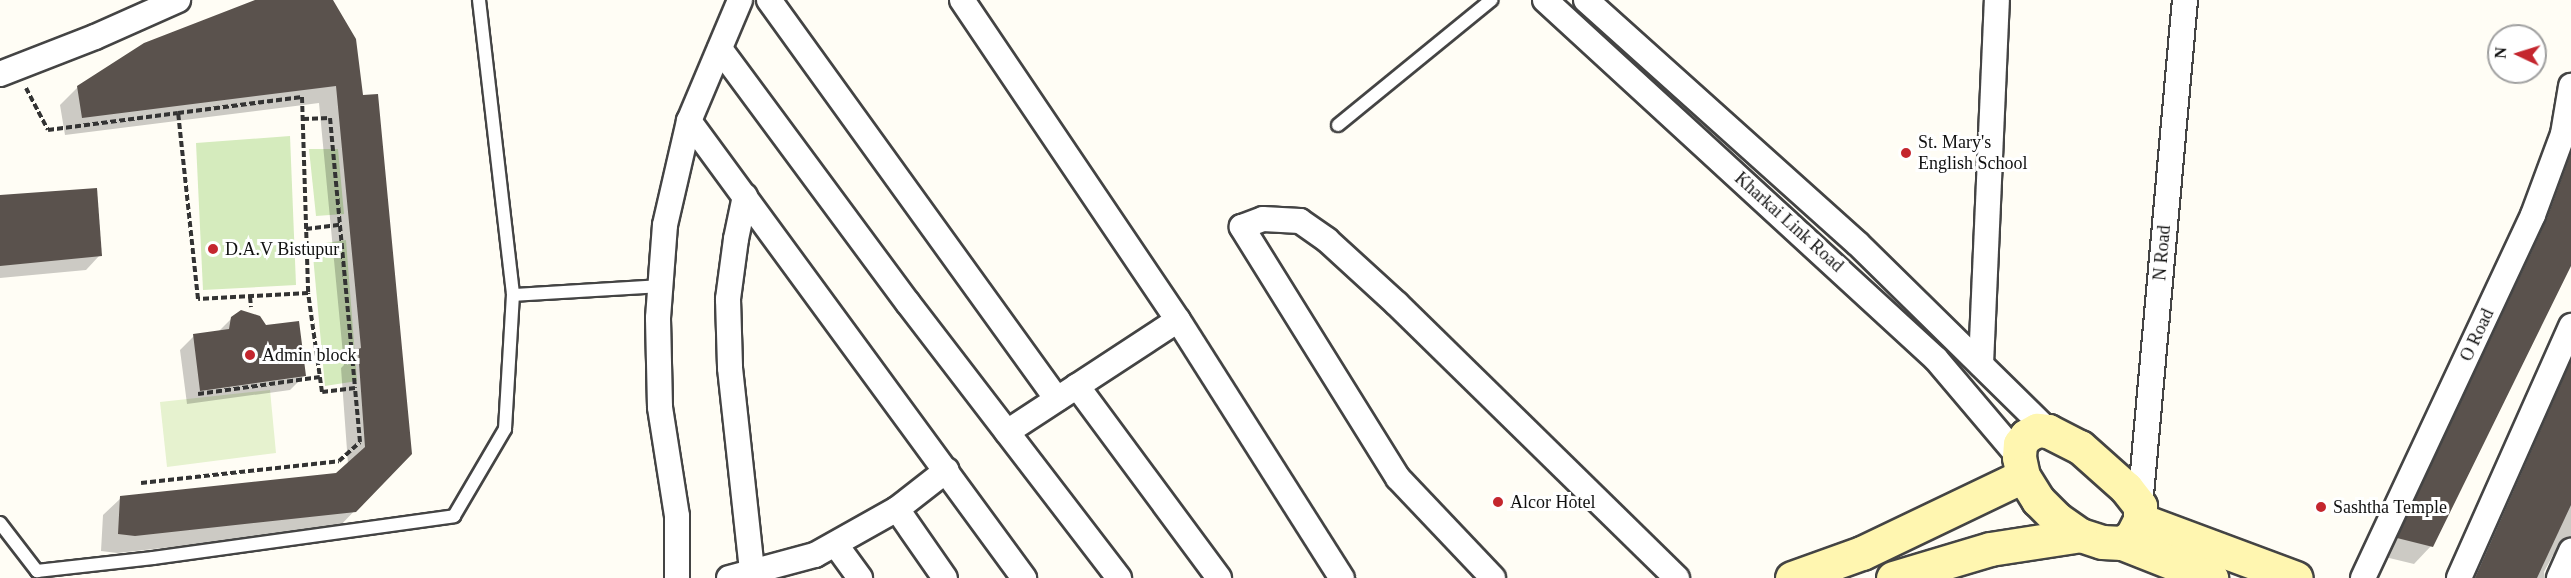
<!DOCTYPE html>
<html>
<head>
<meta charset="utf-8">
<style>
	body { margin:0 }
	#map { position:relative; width:2571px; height:578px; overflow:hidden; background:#fffdf5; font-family:Georgia,serif }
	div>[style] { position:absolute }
	.green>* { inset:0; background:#d5ebbd }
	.pitch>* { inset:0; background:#e6f2cf }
	.shadow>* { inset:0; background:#0003 }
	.building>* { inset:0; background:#5a524d }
	.path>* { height:4px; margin-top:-2px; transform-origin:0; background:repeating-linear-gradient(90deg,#333 0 6px,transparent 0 9px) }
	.roads { filter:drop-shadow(2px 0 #444) drop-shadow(-2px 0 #444) drop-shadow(0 2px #444) drop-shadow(0 -2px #444) }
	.service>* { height:12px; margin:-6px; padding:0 6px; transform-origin:6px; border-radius:6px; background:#fff }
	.minor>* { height:24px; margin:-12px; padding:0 12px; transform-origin:12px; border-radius:12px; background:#fff }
	.secondary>* { height:33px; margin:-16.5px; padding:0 16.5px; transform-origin:16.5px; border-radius:16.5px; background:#fff6b0 }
	.dots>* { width:16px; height:16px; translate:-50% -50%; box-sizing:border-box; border:3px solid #fff; border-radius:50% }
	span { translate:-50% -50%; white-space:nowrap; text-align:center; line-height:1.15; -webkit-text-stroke:6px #fff; paint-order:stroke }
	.poi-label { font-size:18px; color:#111 }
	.left { translate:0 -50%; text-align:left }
	.street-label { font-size:18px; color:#111 }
	.north { position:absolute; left:2487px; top:24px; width:60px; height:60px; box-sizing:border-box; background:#fff; border:2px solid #a0a0a0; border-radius:50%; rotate:274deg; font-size:16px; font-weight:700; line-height:24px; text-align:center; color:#111 }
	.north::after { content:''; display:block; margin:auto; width:21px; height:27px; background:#c4262e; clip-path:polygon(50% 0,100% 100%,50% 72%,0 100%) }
</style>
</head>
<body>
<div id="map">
	<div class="green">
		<div style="clip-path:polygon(290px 136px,296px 285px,203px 290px,196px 143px)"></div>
		<div style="clip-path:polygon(309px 149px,338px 149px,344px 214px,316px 216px)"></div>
		<div style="clip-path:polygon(346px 240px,357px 381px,325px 386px,312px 245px)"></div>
	</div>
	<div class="pitch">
		<div style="clip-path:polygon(270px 390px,276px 453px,167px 467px,160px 402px)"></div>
	</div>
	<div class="shadow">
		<div style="clip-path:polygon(259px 0,332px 0,410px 453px,337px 529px,117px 553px,101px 551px,103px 515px,121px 498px,337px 475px,348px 464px,341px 368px,344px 365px,319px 103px,65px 135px,60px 105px,78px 87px)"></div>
		<div style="clip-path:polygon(2571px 135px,2571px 263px,2431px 546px,2414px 564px,2381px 556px)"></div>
		<div style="clip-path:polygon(0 197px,100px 255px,86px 270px,0 278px)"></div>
		<div style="clip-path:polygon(232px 318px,304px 376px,290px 390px,187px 404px,180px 350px,194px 336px,218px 332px)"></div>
		<div style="clip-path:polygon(2571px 341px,2571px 578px,2558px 555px,2553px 555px,2544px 572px,2545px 578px,2466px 578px)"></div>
	</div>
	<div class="building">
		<div style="clip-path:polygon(255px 0,333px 0,356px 39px,363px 95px,378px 94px,412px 454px,356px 512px,135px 536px,118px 534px,120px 496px,336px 473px,365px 447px,358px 349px,361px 348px,336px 86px,82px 118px,77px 86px,144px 43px)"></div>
		<div style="clip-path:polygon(2571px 153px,2571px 266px,2433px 547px,2397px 538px,2546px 221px)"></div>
		<div style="clip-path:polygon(97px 188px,102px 256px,0 266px,0 195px)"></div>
		<div style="clip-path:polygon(241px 310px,260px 316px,266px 325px,299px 321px,306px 376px,200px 391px,193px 334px,229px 329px,231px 317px)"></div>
		<div style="clip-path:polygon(2571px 361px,2571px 505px,2537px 578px,2475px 578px)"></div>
	</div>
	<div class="path">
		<div style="left:26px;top:88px;width:47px;rotate:62.4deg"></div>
		<div style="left:48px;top:130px;width:131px;rotate:-7.5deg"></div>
		<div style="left:178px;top:113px;width:125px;rotate:-7.4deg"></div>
		<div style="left:302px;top:97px;width:196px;rotate:88.2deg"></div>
		<div style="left:308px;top:293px;width:110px;rotate:176.9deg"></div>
		<div style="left:198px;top:299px;width:187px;rotate:-96.1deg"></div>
		<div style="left:303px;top:119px;width:27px;rotate:-2deg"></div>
		<div style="left:330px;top:118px;width:271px;rotate:84.7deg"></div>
		<div style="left:306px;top:229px;width:34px;rotate:-7deg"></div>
		<div style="left:250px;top:297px;width:10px;rotate:84deg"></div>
		<div style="left:198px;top:394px;width:123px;rotate:-7.9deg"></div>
		<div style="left:141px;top:483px;width:199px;rotate:-6.3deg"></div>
		<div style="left:339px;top:461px;width:28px;rotate:-42deg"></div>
		<div style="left:360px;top:442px;width:54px;rotate:-95.3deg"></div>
		<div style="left:355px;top:388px;width:33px;rotate:173deg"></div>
		<div style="left:322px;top:392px;width:100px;rotate:-98deg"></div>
	</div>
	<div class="roads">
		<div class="service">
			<div style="left:479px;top:0;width:297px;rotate:83.4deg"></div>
			<div style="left:513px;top:295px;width:147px;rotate:-3.5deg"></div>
			<div style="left:1338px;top:125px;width:198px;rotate:-39.2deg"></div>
			<div style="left:0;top:523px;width:61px;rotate:52.4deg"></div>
			<div style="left:37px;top:571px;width:117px;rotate:-6.4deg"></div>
			<div style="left:153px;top:558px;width:304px;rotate:-7.9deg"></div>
			<div style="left:454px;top:516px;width:101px;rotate:-59.6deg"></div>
			<div style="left:505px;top:429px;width:134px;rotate:-86.6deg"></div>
		</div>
		<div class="minor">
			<div style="left:769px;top:0;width:492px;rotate:54.2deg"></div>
			<div style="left:962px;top:0;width:386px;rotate:56deg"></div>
			<div style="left:1178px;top:320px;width:306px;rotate:57.6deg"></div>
			<div style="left:1545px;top:0;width:531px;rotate:42.56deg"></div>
			<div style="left:1936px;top:359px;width:128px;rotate:49.7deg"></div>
			<div style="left:1586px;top:0;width:365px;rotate:41.9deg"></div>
			<div style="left:1858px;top:244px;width:267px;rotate:44.5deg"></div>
			<div style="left:720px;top:49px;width:316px;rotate:53.5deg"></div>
			<div style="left:908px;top:303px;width:347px;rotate:52.5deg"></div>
			<div style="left:0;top:74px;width:102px;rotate:-21.3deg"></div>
			<div style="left:95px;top:37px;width:91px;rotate:-24deg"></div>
			<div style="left:689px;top:121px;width:567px;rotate:53.76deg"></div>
			<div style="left:745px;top:196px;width:44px;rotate:101.8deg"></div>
			<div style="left:736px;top:239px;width:61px;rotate:97.6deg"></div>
			<div style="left:728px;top:299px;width:69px;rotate:88.3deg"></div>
			<div style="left:730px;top:368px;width:204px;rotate:83.8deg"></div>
			<div style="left:1981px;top:364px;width:364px;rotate:-87.5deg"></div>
			<div style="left:1077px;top:386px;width:239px;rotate:53.5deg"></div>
			<div style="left:1007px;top:432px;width:204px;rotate:-33.2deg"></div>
			<div style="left:2140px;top:506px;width:508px;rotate:-84.92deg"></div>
			<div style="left:897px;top:509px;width:84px;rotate:55.2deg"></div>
			<div style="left:836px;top:545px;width:41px;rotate:54deg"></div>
			<div style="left:677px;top:578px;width:62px;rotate:-90deg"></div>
			<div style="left:677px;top:516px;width:110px;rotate:-98.9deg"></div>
			<div style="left:660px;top:407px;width:89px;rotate:-91.3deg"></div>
			<div style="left:658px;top:318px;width:93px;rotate:-85.7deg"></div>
			<div style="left:665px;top:225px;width:107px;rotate:-77deg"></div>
			<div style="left:689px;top:121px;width:131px;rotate:-67.1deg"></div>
			<div style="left:729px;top:578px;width:89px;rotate:-15deg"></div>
			<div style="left:815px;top:555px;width:94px;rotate:-29.3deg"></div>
			<div style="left:897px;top:509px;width:63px;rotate:-38deg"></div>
			<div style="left:1493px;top:578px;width:138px;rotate:-133.5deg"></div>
			<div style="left:1398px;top:478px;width:296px;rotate:-121.9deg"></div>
			<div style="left:1242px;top:227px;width:22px;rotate:-21deg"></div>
			<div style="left:1263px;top:219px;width:37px;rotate:3deg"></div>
			<div style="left:1300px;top:221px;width:33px;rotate:35deg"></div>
			<div style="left:1327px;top:240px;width:95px;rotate:42.4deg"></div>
			<div style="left:1397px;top:304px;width:392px;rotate:44.4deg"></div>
			<div style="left:2363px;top:578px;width:401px;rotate:-64.9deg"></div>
			<div style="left:2533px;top:215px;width:86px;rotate:-69.7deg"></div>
			<div style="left:2563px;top:134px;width:49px;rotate:-80.5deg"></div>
			<div style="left:2459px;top:578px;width:276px;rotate:-66deg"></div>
			<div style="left:2559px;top:578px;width:30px;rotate:-66deg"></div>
		</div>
		<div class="secondary">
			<div style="left:2037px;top:430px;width:11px;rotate:5deg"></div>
			<div style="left:2048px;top:431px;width:36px;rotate:27deg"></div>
			<div style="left:2080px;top:447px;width:62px;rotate:41.7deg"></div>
			<div style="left:2126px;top:488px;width:23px;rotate:52deg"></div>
			<div style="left:2140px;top:506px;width:14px;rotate:90deg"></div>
			<div style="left:2140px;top:520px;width:18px;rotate:117deg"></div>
			<div style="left:2132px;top:536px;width:12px;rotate:145deg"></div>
			<div style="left:2122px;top:543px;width:20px;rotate:-177deg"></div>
			<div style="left:2102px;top:542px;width:23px;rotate:-162deg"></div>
			<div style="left:2080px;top:535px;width:28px;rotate:-145deg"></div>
			<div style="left:2057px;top:519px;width:27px;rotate:-135deg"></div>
			<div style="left:2038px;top:500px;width:28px;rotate:-122deg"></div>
			<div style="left:2023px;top:476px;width:19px;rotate:-102deg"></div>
			<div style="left:2019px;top:457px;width:13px;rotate:-86deg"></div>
			<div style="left:2020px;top:444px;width:10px;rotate:-53deg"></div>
			<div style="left:2026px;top:436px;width:13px;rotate:-29deg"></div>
			<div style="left:2140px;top:520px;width:166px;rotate:20.4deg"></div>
			<div style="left:2122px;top:543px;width:96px;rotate:21.5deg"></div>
			<div style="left:1792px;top:578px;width:74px;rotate:-19.7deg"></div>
			<div style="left:1862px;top:553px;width:178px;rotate:-25.6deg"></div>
			<div style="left:1893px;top:578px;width:101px;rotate:-16.6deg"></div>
			<div style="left:1990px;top:549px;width:91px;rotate:-8.8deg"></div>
		</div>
	</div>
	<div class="dots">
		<div style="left:1906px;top:153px;background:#c4262e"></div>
		<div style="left:213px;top:249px;background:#c4262e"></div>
		<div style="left:250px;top:355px;background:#c4262e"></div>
		<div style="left:1498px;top:502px;background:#c4262e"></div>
		<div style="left:2321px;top:507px;background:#c4262e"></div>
	</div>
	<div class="poi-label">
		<span class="left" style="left:1918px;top:153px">St. Mary's<br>English School</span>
		<span class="left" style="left:225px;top:249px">D.A.V Bistupur</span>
		<span class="left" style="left:262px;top:355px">Admin block</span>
		<span class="left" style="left:1510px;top:502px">Alcor Hotel</span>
		<span class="left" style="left:2333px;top:507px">Sashtha Temple</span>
	</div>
	<div class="street-label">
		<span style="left:1789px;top:222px;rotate:42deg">Kharkai Link Road</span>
		<span style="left:2162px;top:253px;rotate:-85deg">N Road</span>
		<span style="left:2477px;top:335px;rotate:-65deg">O Road</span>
	</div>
	<div class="north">N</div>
</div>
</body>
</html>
